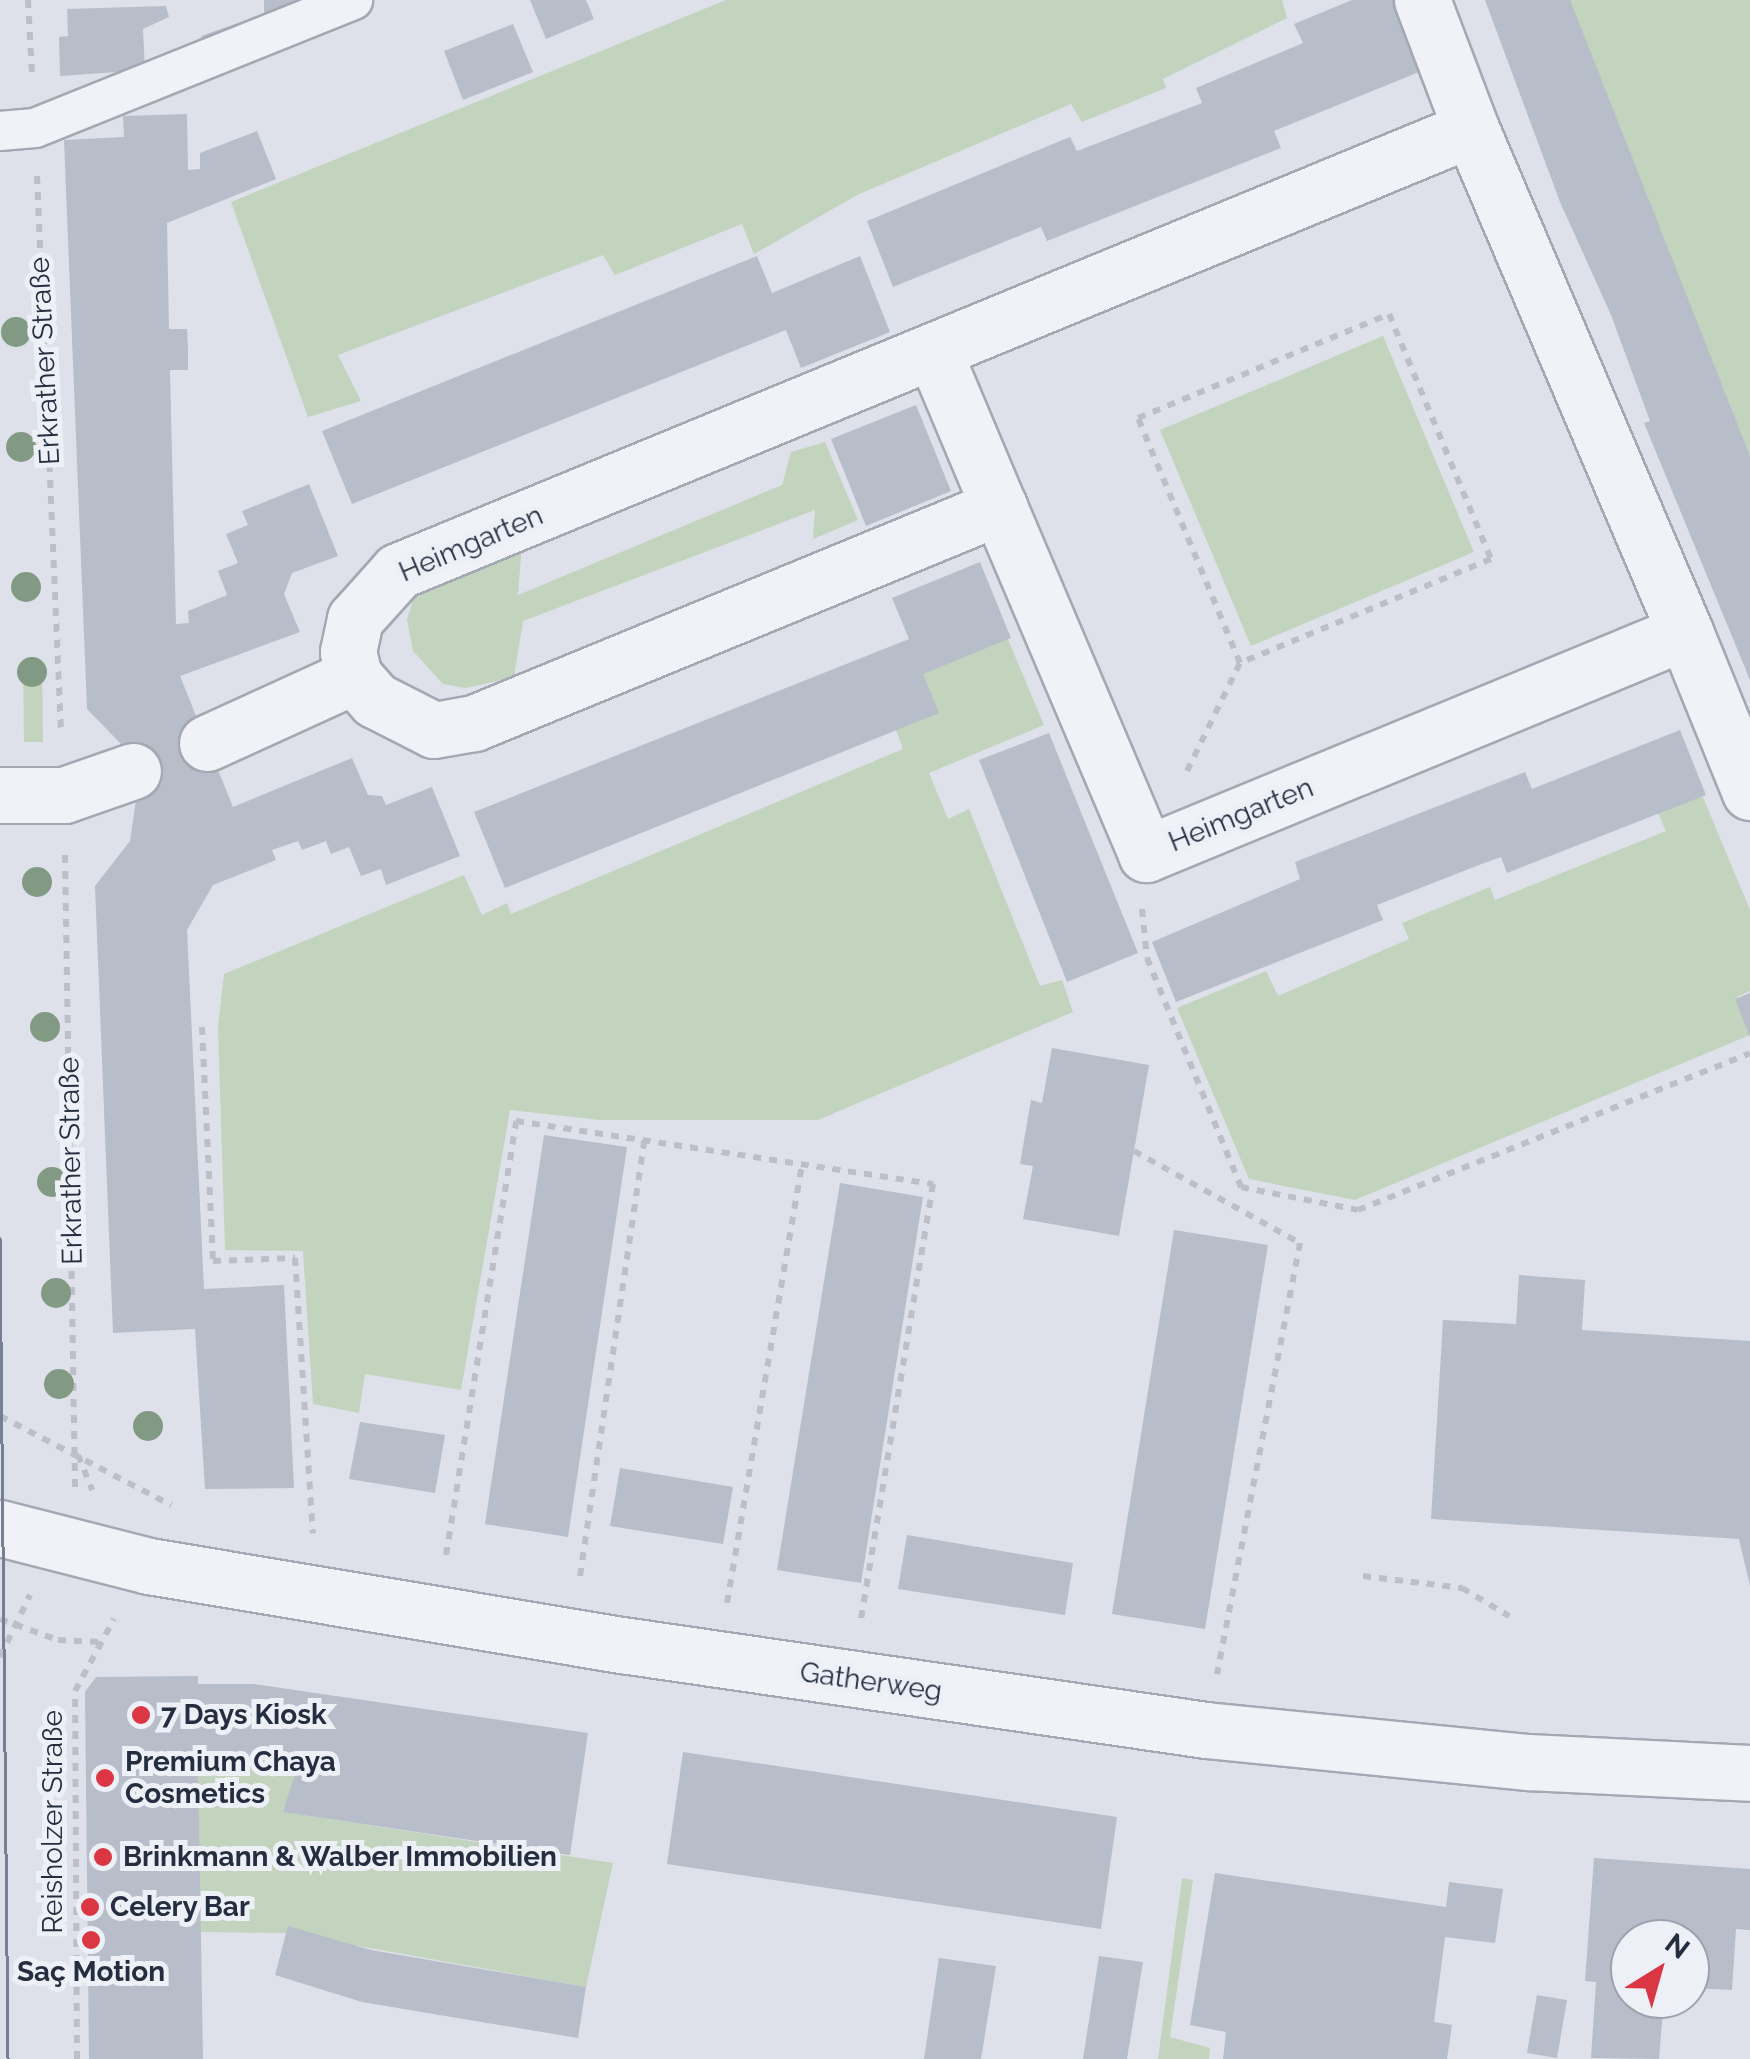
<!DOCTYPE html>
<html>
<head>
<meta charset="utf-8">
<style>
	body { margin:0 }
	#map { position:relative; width:1750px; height:2059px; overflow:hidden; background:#dee1e9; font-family:Raleway,sans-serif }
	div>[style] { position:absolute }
	.green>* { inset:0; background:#c2d4be }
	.building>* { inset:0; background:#b7bdc9 }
	.minor-tunnel>* { height:55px; margin-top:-27.5px; transform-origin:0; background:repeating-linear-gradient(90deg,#b9bdc7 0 55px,transparent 0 83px) }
	.path>* { height:6px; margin-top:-3px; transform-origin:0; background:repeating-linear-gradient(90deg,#bcbfc8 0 8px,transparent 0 16px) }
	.roads { filter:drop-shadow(2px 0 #a3a8b3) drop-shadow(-2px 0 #a3a8b3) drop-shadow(0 2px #a3a8b3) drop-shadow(0 -2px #a3a8b3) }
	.service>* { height:38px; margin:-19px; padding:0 19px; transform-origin:19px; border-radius:19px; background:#f1f2f7 }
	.minor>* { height:55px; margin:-27.5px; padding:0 27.5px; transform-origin:27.5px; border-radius:27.5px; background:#f1f2f7 }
	.tram>* { height:2.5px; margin:-1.25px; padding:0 1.25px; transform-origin:1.25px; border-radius:1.25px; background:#767f94 }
	.trees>* { width:30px; height:30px; margin:-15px; border-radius:50%; background:#829984 }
	.dots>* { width:28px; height:28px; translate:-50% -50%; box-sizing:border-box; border:5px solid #edf0f6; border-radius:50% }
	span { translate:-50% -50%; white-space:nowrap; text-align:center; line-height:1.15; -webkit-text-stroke:10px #edf0f6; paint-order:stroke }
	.street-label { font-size:28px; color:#252e41 }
	.poi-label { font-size:28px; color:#252e41; font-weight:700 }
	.left { translate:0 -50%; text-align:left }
	.north { position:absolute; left:1610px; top:1919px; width:100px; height:100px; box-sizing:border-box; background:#edf0f6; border:2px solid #9da2ae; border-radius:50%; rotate:37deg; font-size:28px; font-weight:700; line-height:40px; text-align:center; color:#252e41 }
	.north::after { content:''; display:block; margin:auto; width:35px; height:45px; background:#db3643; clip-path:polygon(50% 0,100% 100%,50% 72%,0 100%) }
</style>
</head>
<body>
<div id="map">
	<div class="green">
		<div style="clip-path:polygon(726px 0,1282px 0,1287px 18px,1163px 79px,1166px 88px,1082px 122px,1071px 104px,857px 195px,754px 254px,742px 224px,615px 275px,603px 255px,338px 355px,361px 401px,308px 417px,231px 202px)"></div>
		<div style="clip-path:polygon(1563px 0,1750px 0,1750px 462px)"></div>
		<div style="clip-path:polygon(1383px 336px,1474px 552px,1251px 646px,1160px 430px)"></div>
		<div style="clip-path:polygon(825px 442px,858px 520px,813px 539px,815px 510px,523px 621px,514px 677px,466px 688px,443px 684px,413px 651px,407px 620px,415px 593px,522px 544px,518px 595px,782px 485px,791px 452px)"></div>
		<div style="clip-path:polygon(1007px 637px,1044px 725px,929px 773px,948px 819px,969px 809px,1040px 986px,1062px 980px,1073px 1012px,818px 1120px,600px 1120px,510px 1110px,461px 1390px,365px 1374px,359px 1413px,313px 1404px,303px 1251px,225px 1250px,218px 1027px,224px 974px,464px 875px,482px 915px,507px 903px,511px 914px,903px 749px,893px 722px,919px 674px)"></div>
		<div style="clip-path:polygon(23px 660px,42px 660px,43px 742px,24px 742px)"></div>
		<div style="clip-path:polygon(1702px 795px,1750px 910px,1750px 991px,1737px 997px,1750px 1035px,1355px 1200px,1249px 1179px,1177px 1008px,1266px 971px,1278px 996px,1409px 939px,1402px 923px,1490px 887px,1495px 900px,1666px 831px,1658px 813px)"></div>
		<div style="clip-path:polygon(198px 1761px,299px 1761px,284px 1812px,613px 1863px,586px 1987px,287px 1933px,200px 1932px)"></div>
		<div style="clip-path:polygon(1182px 1878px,1193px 1880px,1170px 2037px,1210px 2048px,1209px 2059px,1158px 2059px)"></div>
	</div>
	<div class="building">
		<div style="clip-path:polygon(264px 0,343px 0,206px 50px,201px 36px,264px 14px)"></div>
		<div style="clip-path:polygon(530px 0,586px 0,594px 19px,546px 39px)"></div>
		<div style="clip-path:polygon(1352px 0,1396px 0,1424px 70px,1274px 131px,1281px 148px,1047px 241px,1041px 227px,893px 287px,867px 221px,1070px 137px,1077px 151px,1202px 103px,1196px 88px,1303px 43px,1294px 24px)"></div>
		<div style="clip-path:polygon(1485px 0,1570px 0,1750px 456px,1750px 680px,1644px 423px,1650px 421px,1611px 315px,1560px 202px)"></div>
		<div style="clip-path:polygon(166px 6px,169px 17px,143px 29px,145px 70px,60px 76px,59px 37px,68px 36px,67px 9px)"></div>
		<div style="clip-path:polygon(513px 24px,533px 72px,463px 100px,444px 51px)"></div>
		<div style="clip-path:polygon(187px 114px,188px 170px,200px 169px,200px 153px,257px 131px,276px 179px,167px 223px,169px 329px,187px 329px,188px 349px,188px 370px,170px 370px,176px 624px,189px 623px,188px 611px,227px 595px,218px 571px,238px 563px,226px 534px,248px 525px,242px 511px,309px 484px,338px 556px,292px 573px,284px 594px,300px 632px,180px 676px,233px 807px,352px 758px,368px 795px,382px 796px,386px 805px,432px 787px,460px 856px,386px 885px,381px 869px,361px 876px,349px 847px,331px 854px,326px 841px,302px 850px,298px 841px,272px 850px,276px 860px,213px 885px,187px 930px,204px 1289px,284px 1285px,294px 1488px,205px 1489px,195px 1329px,113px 1333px,95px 886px,130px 841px,137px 793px,121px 744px,87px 709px,64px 140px,124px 137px,123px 116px)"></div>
		<div style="clip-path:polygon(757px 256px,772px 293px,860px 256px,890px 332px,801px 368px,786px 330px,352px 504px,322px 431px)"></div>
		<div style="clip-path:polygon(916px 405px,951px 491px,866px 526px,831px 439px)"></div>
		<div style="clip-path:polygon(980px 562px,1011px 638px,923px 674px,939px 713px,505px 888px,474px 812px,909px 639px,892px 598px)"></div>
		<div style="clip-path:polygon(1680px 730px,1706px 795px,1507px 873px,1501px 857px,1479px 865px,1377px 905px,1383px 920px,1176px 1002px,1152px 942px,1300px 879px,1295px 862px,1525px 772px,1532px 789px)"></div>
		<div style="clip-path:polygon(1049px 733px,1138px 953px,1067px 982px,979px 760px)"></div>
		<div style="clip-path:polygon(1750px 993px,1750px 1037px,1735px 999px)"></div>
		<div style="clip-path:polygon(1052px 1048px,1149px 1065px,1119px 1236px,1023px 1219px,1033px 1166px,1020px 1164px,1031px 1100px,1042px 1103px)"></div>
		<div style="clip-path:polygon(544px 1135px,627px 1147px,568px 1537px,485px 1524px)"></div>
		<div style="clip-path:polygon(840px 1183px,923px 1197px,861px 1583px,777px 1570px)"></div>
		<div style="clip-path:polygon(1174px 1230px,1268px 1245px,1205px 1629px,1112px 1614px)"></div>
		<div style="clip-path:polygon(1519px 1275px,1585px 1280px,1582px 1330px,1750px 1341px,1750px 1586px,1739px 1539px,1431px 1519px,1443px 1320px,1516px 1324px)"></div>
		<div style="clip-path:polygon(360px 1422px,445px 1435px,435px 1493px,349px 1479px)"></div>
		<div style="clip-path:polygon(620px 1468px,733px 1487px,723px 1544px,610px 1526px)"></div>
		<div style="clip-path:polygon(907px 1535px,1073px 1563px,1065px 1615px,898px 1589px)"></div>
		<div style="clip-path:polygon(198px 1676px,198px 1684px,254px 1684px,588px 1733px,570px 1855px,283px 1812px,299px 1761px,198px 1761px,203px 2059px,89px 2059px,85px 1692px,96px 1677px)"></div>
		<div style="clip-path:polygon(683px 1752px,1117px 1817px,1101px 1929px,667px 1864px)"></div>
		<div style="clip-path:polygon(1594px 1858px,1750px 1869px,1750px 1930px,1736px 1929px,1732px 1990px,1690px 1988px,1690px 1939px,1630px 1939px,1630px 1999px,1664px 1999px,1659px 2059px,1591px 2058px,1596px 1982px,1585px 1981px)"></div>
		<div style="clip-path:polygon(1215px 1873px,1446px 1907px,1449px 1882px,1503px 1889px,1495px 1943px,1445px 1937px,1434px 2022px,1452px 2025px,1447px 2059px,1223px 2059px,1226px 2032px,1190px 2025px)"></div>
		<div style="clip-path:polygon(288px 1926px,371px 1950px,586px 1987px,578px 2038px,362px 2002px,275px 1975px)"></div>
		<div style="clip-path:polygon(1099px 1956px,1143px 1962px,1127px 2059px,1083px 2059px)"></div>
		<div style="clip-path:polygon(939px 1958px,996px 1966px,981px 2059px,924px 2059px)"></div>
		<div style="clip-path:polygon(1537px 1995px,1567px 2000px,1557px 2058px,1527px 2053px)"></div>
	</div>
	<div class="minor-tunnel">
		<div style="left:133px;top:771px;width:79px;rotate:-20.7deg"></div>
	</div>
	<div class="path">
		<div style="left:28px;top:0;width:74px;rotate:86.9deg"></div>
		<div style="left:37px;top:176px;width:558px;rotate:87.53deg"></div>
		<div style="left:1187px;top:771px;width:120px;rotate:-63.9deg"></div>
		<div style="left:1240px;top:663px;width:265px;rotate:-112.6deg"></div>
		<div style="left:1138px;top:418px;width:272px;rotate:-22.5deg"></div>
		<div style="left:1389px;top:314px;width:265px;rotate:67.4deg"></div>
		<div style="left:1491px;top:559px;width:272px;rotate:157.5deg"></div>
		<div style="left:65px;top:855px;width:633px;rotate:89.09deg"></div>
		<div style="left:1142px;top:909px;width:49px;rotate:84.2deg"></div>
		<div style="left:1147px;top:958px;width:248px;rotate:67.7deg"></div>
		<div style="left:1241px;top:1187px;width:119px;rotate:11.1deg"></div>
		<div style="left:1358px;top:1210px;width:422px;rotate:-21.8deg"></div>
		<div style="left:202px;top:1027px;width:234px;rotate:87.3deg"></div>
		<div style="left:213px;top:1261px;width:82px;rotate:-2.1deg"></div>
		<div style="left:295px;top:1258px;width:276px;rotate:86.3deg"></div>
		<div style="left:1134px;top:1151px;width:190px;rotate:29deg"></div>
		<div style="left:1300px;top:1243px;width:439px;rotate:100.9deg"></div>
		<div style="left:0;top:1416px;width:193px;rotate:27.5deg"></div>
		<div style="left:78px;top:1455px;width:38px;rotate:68deg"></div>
		<div style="left:446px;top:1555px;width:440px;rotate:-80.8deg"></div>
		<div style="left:516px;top:1121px;width:422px;rotate:8.6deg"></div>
		<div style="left:933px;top:1184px;width:441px;rotate:99.4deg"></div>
		<div style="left:580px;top:1576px;width:441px;rotate:-81.6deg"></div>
		<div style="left:1363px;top:1576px;width:100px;rotate:6.9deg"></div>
		<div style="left:1462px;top:1588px;width:55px;rotate:30.8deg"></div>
		<div style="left:727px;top:1603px;width:444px;rotate:-80.3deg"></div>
		<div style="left:0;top:1619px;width:62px;rotate:19.9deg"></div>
		<div style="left:58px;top:1640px;width:43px;rotate:2.7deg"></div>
		<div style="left:0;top:1657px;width:69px;rotate:-64.2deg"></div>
		<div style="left:77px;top:2059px;width:368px;rotate:-90.3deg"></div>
		<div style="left:75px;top:1691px;width:82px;rotate:-61.6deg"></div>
	</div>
	<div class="roads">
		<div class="service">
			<div style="left:0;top:131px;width:35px;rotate:-5deg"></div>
			<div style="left:35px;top:128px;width:343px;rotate:-21.9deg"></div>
		</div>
		<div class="minor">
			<div style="left:1422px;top:0;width:138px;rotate:69.2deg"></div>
			<div style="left:935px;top:355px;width:165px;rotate:67.2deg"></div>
			<div style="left:354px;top:676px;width:25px;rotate:-104deg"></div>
			<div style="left:348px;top:652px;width:34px;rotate:-78deg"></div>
			<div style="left:355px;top:619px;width:64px;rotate:-48.1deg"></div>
			<div style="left:398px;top:571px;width:1160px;rotate:-22.39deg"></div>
			<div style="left:1471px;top:129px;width:547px;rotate:66.95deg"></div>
			<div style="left:207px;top:743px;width:162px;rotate:-24.5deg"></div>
			<div style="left:354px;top:676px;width:32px;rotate:49deg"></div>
			<div style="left:375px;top:700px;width:66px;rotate:27deg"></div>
			<div style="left:434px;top:730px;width:41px;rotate:-9.9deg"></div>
			<div style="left:474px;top:723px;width:568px;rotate:-22.36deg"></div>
			<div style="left:999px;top:507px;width:377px;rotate:67deg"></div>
			<div style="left:1146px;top:854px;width:583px;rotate:-22.39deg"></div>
			<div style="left:1685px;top:632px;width:173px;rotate:67.9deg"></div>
			<div style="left:0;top:795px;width:64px"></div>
			<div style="left:64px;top:795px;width:73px;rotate:-19.2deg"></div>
			<div style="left:0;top:1528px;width:154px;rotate:14.3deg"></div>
			<div style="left:149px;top:1566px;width:480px;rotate:9.5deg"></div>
			<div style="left:622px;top:1645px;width:590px;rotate:8.28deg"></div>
			<div style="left:1206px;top:1730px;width:324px;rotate:5.7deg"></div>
			<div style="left:1528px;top:1762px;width:222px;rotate:2.8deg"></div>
		</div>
	</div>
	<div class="tram">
		<div style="left:0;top:1238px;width:821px;rotate:89.44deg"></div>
	</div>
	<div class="trees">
		<div style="left:16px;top:332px"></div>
		<div style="left:21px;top:447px"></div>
		<div style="left:26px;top:587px"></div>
		<div style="left:32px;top:672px"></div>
		<div style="left:37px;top:882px"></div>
		<div style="left:45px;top:1027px"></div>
		<div style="left:52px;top:1182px"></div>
		<div style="left:56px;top:1293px"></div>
		<div style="left:59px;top:1384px"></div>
		<div style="left:148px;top:1426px"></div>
	</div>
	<div class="dots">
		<div style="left:141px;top:1715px;background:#db3643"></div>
		<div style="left:105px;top:1778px;background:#db3643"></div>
		<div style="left:103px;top:1857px;background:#db3643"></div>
		<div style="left:90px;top:1907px;background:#db3643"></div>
		<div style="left:91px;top:1940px;background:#db3643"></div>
	</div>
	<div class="street-label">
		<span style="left:45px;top:361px;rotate:-93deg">Erkrather Straße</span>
		<span style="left:471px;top:544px;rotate:-23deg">Heimgarten</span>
		<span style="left:1241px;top:815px;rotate:-22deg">Heimgarten</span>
		<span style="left:71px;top:1161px;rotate:-91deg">Erkrather Straße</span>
		<span style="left:871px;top:1682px;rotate:8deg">Gatherweg</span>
		<span style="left:53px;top:1822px;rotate:-90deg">Reisholzer Straße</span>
	</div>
	<div class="poi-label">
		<span class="left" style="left:161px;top:1715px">7 Days Kiosk</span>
		<span class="left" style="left:125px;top:1778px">Premium Chaya<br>Cosmetics</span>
		<span class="left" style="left:123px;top:1857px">Brinkmann &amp; Walber Immobilien</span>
		<span class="left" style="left:110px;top:1907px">Celery Bar</span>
		<span style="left:91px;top:1972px">Saç Motion</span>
	</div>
	<div class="north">N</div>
</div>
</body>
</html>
